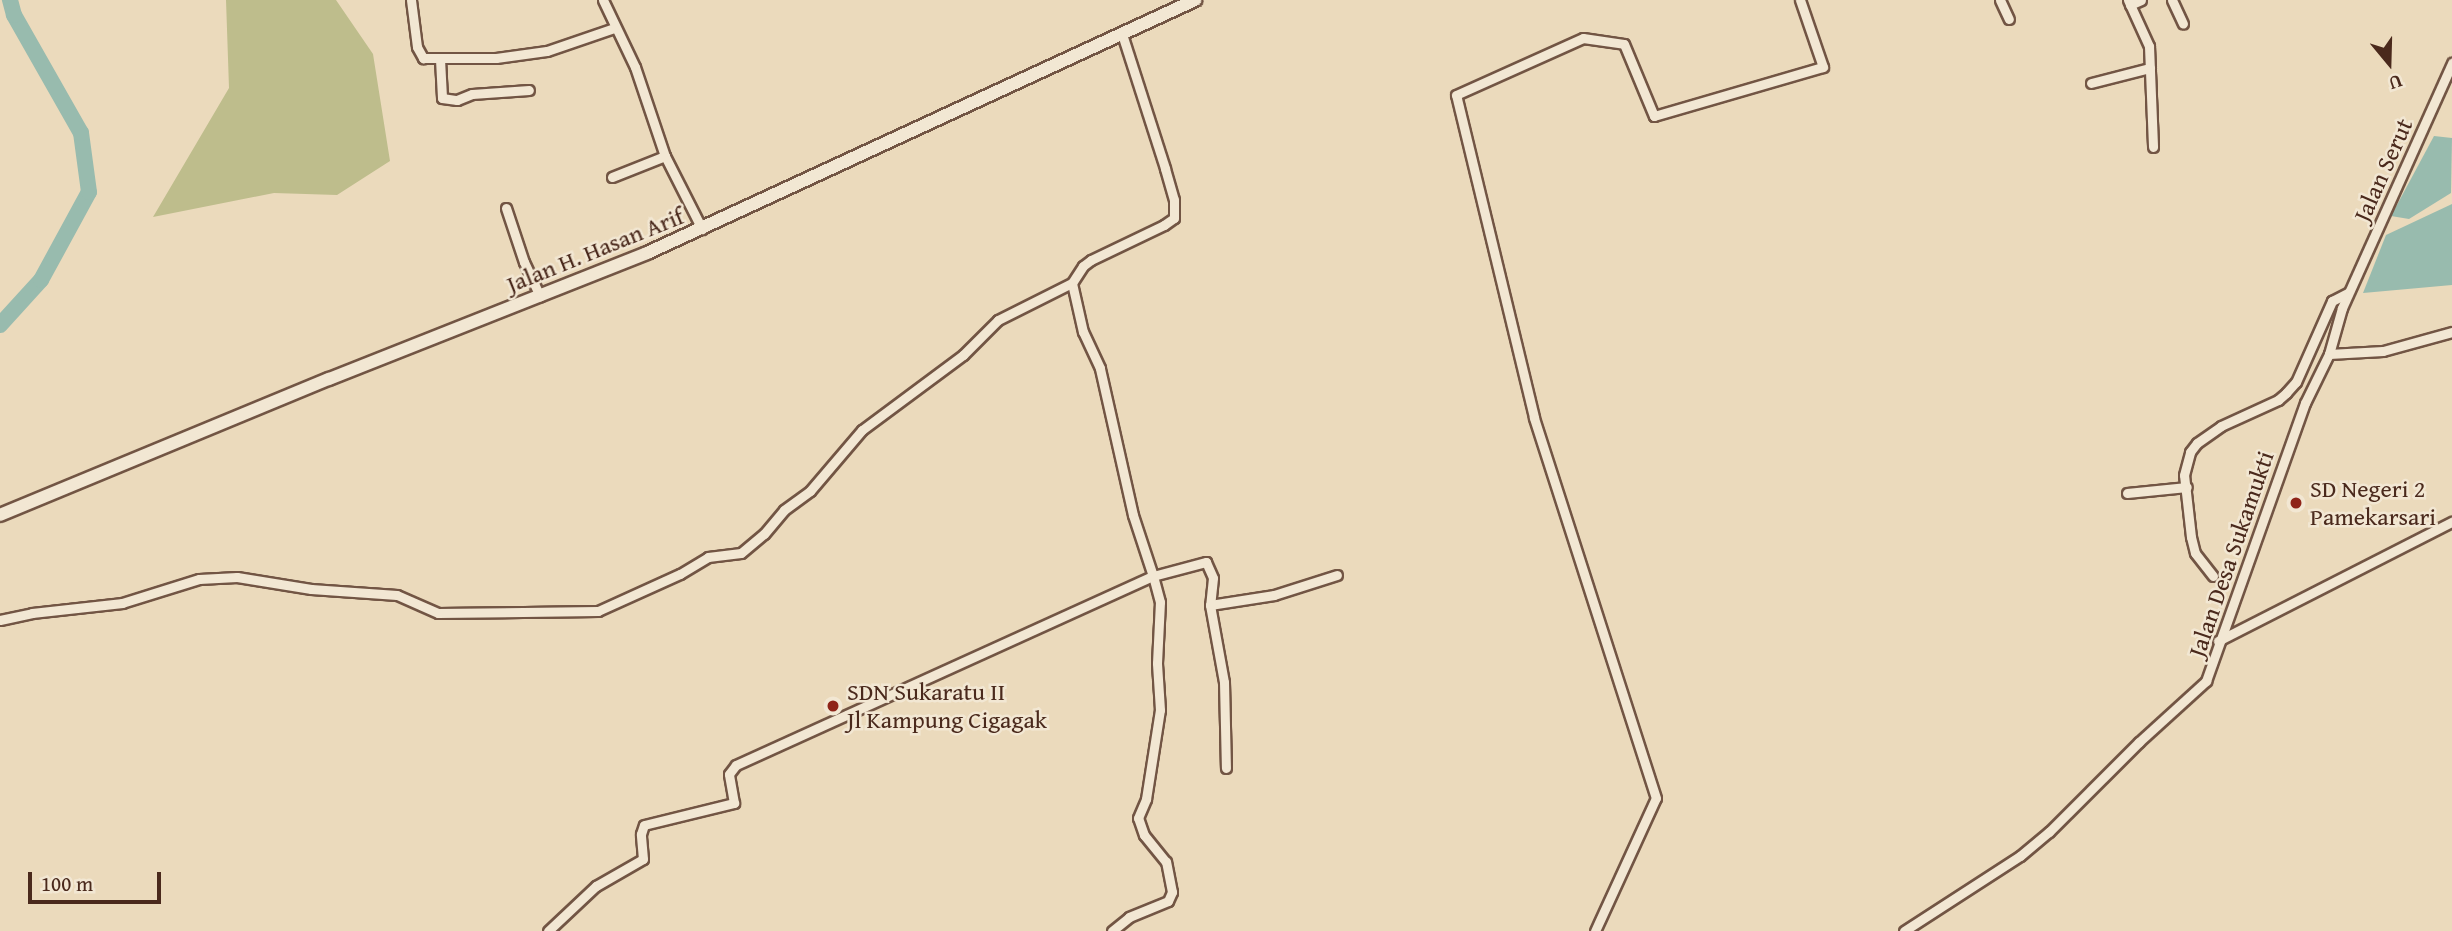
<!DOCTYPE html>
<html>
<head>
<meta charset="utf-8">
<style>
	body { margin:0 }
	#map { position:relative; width:2452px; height:931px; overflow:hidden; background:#ebdabc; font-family:"Gentium Book Plus",serif }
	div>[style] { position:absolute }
	.green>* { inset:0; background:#bebd8c }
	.water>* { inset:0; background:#98bbae }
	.river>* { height:16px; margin:-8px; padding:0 8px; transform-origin:8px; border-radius:8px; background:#98bbae }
	.roads { filter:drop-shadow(2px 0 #725544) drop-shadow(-2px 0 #725544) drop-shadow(0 2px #725544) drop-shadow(0 -2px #725544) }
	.minor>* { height:9px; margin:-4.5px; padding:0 4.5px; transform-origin:4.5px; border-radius:4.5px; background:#f2e7d3 }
	.secondary>* { height:12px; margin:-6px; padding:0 6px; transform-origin:6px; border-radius:6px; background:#f2e7d3 }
	.dots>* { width:19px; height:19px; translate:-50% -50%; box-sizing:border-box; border:4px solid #f2e7d3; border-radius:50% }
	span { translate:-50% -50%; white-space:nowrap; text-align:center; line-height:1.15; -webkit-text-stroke:5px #f2e7d3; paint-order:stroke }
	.street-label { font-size:24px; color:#4a291c }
	.poi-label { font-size:24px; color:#4a291c }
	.left { translate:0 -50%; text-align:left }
	.north { position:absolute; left:2354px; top:28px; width:70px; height:70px; -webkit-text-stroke:5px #f2e7d3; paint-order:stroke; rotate:161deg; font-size:19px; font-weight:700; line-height:28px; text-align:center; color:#4a291c }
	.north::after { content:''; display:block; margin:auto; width:24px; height:32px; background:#4a291c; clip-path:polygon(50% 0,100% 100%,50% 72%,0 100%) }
	.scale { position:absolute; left:28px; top:872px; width:133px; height:32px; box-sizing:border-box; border:4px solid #4a291c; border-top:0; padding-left:9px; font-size:21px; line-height:24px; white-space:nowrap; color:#4a291c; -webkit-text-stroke:5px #f2e7d3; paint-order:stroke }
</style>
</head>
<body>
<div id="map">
	<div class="green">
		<div style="clip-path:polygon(226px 0,336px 0,373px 54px,390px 161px,337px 195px,274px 193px,153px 217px,229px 88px)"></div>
	</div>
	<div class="water">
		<div style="clip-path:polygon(2434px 136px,2452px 138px,2451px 193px,2409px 219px,2391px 216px)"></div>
		<div style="clip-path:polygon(2452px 204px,2452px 285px,2363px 293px,2386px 235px)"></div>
	</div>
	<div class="river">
		<div style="left:0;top:325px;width:61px;rotate:-47.7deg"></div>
		<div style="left:41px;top:280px;width:100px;rotate:-61.4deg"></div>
		<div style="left:89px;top:192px;width:60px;rotate:-97.7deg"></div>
		<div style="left:81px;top:133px;width:136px;rotate:-119.6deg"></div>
		<div style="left:14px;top:15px;width:16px;rotate:-105deg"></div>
	</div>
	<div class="roads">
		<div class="minor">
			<div style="left:411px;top:0;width:47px;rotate:82.7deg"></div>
			<div style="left:417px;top:47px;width:13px;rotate:61deg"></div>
			<div style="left:423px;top:58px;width:73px"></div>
			<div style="left:496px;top:58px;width:51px;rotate:-7.8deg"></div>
			<div style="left:547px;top:51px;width:71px;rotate:-18.9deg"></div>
			<div style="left:603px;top:0;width:74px;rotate:64.5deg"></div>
			<div style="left:635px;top:67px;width:94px;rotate:71.4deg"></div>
			<div style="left:665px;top:156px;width:82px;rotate:63.1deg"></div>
			<div style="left:2000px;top:0;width:21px;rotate:65deg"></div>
			<div style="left:2128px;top:0;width:51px;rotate:65.5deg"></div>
			<div style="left:2149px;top:46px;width:101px;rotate:87.7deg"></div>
			<div style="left:2172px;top:0;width:26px;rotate:65deg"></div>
			<div style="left:2130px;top:5px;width:12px;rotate:-24deg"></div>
			<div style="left:440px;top:59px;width:39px;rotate:87deg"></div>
			<div style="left:442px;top:98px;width:15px;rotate:8deg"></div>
			<div style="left:457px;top:100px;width:16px;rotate:-22deg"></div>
			<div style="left:472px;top:94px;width:57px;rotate:-4deg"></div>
			<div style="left:2091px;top:83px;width:61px;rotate:-14.3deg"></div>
			<div style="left:612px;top:177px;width:57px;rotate:-21.6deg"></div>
			<div style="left:506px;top:208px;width:57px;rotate:71.6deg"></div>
			<div style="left:524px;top:262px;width:38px;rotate:65deg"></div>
			<div style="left:2329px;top:354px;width:54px;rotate:-3.2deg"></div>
			<div style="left:2383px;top:351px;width:72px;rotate:-15.4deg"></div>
			<div style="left:2127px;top:493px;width:60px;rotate:-5.7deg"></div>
			<div style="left:2213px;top:576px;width:29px;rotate:-128deg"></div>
			<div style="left:2195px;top:553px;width:16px;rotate:-104deg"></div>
			<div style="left:2191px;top:537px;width:62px;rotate:-96.4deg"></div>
			<div style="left:2184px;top:475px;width:24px;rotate:-75deg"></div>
			<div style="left:2190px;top:452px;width:11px;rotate:-52deg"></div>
			<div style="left:2197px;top:443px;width:29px;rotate:-35deg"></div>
			<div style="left:2221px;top:426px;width:63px;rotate:-24.5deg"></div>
			<div style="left:2278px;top:400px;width:11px;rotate:-41deg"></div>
			<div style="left:2286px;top:393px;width:15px;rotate:-48deg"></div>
			<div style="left:2296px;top:382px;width:89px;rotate:-66deg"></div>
			<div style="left:2332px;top:301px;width:18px;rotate:-27deg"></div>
			<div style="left:1210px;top:605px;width:78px;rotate:79.7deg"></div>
			<div style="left:1224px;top:682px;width:86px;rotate:88.7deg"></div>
			<div style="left:0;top:620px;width:33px;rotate:-12deg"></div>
			<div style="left:32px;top:613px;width:91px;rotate:-6.3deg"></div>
			<div style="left:122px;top:603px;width:81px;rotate:-17.3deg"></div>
			<div style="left:199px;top:579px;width:38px;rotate:-3deg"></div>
			<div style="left:237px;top:577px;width:75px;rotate:9.2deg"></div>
			<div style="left:311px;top:589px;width:86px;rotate:4deg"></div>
			<div style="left:397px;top:595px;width:45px;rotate:23.7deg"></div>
			<div style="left:438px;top:613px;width:160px;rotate:-0.7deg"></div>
			<div style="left:598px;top:611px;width:90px;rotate:-24.3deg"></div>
			<div style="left:680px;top:574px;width:33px;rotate:-31deg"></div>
			<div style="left:708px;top:557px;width:33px;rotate:-7deg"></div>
			<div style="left:741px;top:553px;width:30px;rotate:-40deg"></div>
			<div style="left:764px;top:534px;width:31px;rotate:-50deg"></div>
			<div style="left:784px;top:510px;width:32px;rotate:-36deg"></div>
			<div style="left:810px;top:491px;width:80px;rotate:-49.6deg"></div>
			<div style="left:862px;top:430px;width:126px;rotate:-36.6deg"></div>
			<div style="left:963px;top:355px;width:49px;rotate:-45deg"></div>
			<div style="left:998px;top:320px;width:83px;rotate:-26.6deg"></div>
			<div style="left:1072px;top:283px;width:20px;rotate:-57deg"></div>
			<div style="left:1083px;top:266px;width:10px;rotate:-37deg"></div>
			<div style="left:1091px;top:260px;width:81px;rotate:-25.6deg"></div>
			<div style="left:1164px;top:225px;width:12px;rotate:-35deg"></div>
			<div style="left:1174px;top:218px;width:18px;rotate:-90deg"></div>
			<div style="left:1174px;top:200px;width:33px;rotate:-106deg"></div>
			<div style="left:1165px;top:168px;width:141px;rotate:-107.8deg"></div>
			<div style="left:2218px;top:641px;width:263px;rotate:-27deg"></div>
			<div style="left:548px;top:931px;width:66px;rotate:-43.2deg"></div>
			<div style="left:596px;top:886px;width:54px;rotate:-29.9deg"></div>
			<div style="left:643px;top:859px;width:25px;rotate:-95deg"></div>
			<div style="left:641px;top:834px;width:9px;rotate:-72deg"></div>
			<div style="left:644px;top:825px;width:93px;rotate:-13.7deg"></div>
			<div style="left:734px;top:803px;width:29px;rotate:-100deg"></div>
			<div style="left:729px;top:774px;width:11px;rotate:-52deg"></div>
			<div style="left:736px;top:765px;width:458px;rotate:-24.4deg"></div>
			<div style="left:1153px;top:576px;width:64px;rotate:-108.2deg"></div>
			<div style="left:1133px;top:515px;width:151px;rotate:-102.7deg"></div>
			<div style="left:1100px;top:368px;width:40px;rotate:-115deg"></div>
			<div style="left:1083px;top:332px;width:50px;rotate:-102.7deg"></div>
			<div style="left:1112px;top:931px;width:22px;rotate:-39deg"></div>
			<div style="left:1129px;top:917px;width:42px;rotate:-22.3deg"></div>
			<div style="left:1168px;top:901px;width:10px;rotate:-66deg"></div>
			<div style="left:1172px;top:892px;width:31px;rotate:-101deg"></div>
			<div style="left:1166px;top:862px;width:35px;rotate:-129deg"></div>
			<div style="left:1144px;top:835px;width:18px;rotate:-109deg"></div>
			<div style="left:1138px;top:818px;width:21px;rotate:-67deg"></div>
			<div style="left:1146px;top:799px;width:90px;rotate:-81.1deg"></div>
			<div style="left:1160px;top:710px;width:47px;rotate:-93.7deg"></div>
			<div style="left:1157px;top:663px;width:61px;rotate:-87.2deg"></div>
			<div style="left:1160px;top:602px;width:27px;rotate:-105deg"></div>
			<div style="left:1153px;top:576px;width:55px;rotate:-14.8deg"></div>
			<div style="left:1206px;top:562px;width:17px;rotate:66deg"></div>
			<div style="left:1213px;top:578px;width:27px;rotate:96deg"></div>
			<div style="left:1210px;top:605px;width:65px;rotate:-8.9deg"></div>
			<div style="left:1274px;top:595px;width:66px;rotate:-17.6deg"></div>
			<div style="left:1595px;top:931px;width:146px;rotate:-65.4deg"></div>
			<div style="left:1656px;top:798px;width:400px;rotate:-107.8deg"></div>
			<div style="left:1534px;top:417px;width:331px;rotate:-103.6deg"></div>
			<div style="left:1456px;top:95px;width:139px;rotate:-24.2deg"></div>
			<div style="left:1583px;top:38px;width:41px;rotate:8.3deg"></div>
			<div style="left:1624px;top:44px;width:78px;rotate:67.4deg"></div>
			<div style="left:1654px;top:116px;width:176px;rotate:-16.2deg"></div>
			<div style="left:1823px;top:67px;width:71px;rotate:-108.9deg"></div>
			<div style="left:1904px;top:931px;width:138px;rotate:-32.9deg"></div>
			<div style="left:2020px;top:856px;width:38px;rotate:-40deg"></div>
			<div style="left:2049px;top:832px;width:127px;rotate:-45deg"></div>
			<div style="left:2139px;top:742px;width:91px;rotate:-42.3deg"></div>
			<div style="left:2206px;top:681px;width:295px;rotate:-70.4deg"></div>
			<div style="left:2305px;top:403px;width:55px;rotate:-63.9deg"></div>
			<div style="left:2329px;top:354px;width:48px;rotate:-74.2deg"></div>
			<div style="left:2342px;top:308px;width:269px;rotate:-65.8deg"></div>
		</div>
		<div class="secondary">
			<div style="left:0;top:515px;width:356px;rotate:-22.5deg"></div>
			<div style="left:329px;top:379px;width:342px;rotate:-21.6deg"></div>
			<div style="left:647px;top:253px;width:604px;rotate:-24.78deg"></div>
		</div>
	</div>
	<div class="dots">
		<div style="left:2296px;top:503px;background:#8f2418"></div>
		<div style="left:833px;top:706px;background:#8f2418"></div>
	</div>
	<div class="street-label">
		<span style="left:2383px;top:170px;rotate:-66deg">Jalan Serut</span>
		<span style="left:595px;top:250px;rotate:-22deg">Jalan H. Hasan Arif</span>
		<span style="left:2231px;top:554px;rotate:-71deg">Jalan Desa Sukamukti</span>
	</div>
	<div class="poi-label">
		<span class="left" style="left:2310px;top:503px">SD Negeri 2<br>Pamekarsari</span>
		<span class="left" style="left:847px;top:706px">SDN Sukaratu II<br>Jl Kampung Cigagak</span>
	</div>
	<div class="north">U</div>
	<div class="scale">100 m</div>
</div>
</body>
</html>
